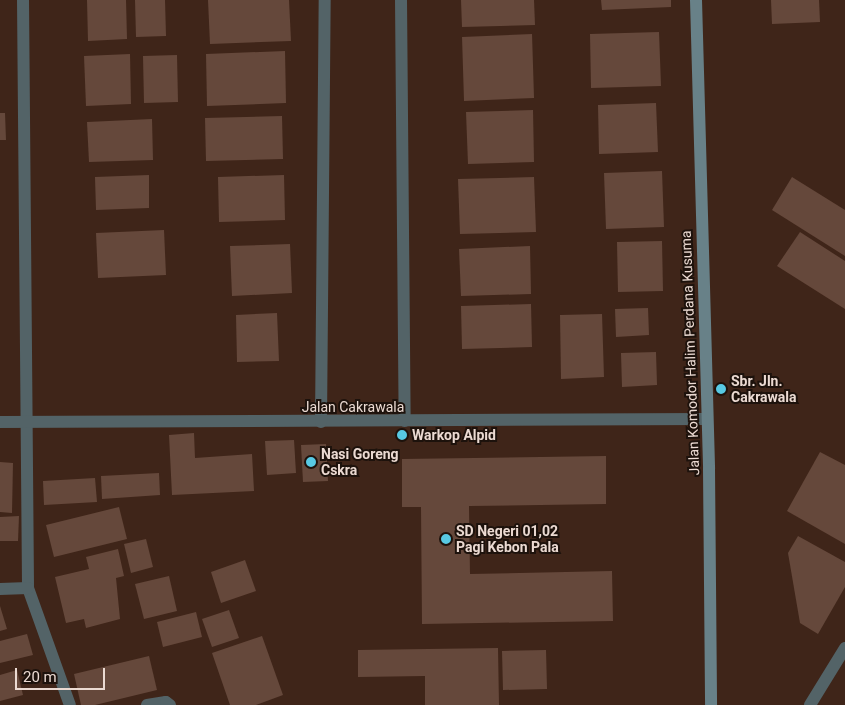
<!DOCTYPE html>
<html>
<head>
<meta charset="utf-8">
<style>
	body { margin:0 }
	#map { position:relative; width:845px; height:705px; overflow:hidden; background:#3f2519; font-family:Roboto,sans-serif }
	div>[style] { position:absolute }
	.building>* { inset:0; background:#65483b }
	.lane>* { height:12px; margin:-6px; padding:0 6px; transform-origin:6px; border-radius:6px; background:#536367 }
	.street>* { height:12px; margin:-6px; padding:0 6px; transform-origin:6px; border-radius:6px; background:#536367 }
	.secondary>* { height:12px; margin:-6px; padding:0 6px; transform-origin:6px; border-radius:6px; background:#688188 }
	.dots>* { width:14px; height:14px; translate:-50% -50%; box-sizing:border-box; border:2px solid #1d120c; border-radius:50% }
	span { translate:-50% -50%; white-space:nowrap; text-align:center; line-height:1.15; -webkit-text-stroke:4px #1d120c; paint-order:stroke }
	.street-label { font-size:14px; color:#ebdad2 }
	.poi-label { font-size:14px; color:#ebdad2; font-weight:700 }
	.left { translate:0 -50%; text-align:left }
	.scale { position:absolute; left:15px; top:668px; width:90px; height:22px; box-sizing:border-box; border:2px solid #ebdad2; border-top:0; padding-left:6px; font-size:15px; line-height:18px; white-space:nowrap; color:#ebdad2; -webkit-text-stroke:4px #1d120c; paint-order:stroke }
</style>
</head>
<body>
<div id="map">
	<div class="building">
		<div style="clip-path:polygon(87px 0,126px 0,127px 39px,88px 41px)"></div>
		<div style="clip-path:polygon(135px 0,165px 0,166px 36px,136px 37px)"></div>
		<div style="clip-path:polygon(208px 0,289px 0,291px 41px,210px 44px)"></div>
		<div style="clip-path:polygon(461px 0,534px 0,535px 25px,462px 27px)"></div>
		<div style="clip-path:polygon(601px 0,671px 0,671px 7px,602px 10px)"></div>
		<div style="clip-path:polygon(771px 0,819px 0,820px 22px,772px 24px)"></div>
		<div style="clip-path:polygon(659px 32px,661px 86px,591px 88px,590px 34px)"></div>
		<div style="clip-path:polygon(532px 34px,534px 98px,464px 101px,462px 37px)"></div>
		<div style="clip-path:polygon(285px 51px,286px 103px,207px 106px,206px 54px)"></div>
		<div style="clip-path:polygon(130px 54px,131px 104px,86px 106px,84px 56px)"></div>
		<div style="clip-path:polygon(177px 55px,178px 102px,144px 103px,143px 56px)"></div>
		<div style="clip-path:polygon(656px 103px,658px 152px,599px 154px,598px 105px)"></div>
		<div style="clip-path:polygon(533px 110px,534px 162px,468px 164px,466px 112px)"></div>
		<div style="clip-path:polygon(0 113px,5px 113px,6px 140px,0 140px)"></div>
		<div style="clip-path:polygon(282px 116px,283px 159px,206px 161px,205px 118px)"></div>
		<div style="clip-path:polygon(152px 119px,153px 160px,89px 162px,87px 122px)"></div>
		<div style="clip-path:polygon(662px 171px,664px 227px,606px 229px,604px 173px)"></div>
		<div style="clip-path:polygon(149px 175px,149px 208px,96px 210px,95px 177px)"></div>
		<div style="clip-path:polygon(284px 175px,285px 220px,219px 222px,218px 177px)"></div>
		<div style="clip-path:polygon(534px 177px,536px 232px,460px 234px,458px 179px)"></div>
		<div style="clip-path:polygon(792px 177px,845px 210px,845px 256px,772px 210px)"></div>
		<div style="clip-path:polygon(164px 230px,166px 275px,98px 278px,96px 233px)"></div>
		<div style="clip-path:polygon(800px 232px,845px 261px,845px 309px,777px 266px)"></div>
		<div style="clip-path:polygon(662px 241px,663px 291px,618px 292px,617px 242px)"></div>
		<div style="clip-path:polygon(290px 244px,292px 293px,232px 296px,230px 246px)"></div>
		<div style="clip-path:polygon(530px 246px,531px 294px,461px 296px,459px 249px)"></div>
		<div style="clip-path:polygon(531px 304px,532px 347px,462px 349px,461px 306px)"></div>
		<div style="clip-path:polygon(648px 308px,649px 335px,616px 337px,615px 309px)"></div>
		<div style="clip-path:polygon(277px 313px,279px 361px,237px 362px,236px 315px)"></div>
		<div style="clip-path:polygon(602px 314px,604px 377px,561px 379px,560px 315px)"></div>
		<div style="clip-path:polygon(656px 352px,657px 385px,622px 387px,621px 353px)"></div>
		<div style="clip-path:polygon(194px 433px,195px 458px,252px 454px,254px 491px,172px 495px,169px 435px)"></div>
		<div style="clip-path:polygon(294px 440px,296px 473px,267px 475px,265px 441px)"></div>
		<div style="clip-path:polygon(326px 444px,328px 481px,303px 482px,301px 445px)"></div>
		<div style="clip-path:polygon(820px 452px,845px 465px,845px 544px,787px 511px)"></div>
		<div style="clip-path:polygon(606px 456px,606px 504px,469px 506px,470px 574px,612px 571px,613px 621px,422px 624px,421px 507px,402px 507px,402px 459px)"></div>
		<div style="clip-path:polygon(0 462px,13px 463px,12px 513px,0 512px)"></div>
		<div style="clip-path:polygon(159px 473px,160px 495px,102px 499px,101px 476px)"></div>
		<div style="clip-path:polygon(95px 478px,97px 502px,44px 505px,43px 481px)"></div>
		<div style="clip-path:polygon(119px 507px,127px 539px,54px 557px,46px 525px)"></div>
		<div style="clip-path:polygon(19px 516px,18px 541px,0 541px,0 517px)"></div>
		<div style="clip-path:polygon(798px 536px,845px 562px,845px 587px,818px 634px,800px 623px,788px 553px)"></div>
		<div style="clip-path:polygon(146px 539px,153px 567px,131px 573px,124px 544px)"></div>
		<div style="clip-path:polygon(118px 549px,124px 576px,116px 578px,120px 619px,86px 628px,84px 619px,66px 623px,55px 577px,89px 569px,86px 557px)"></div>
		<div style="clip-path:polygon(245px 560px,256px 591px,221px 603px,211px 572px)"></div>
		<div style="clip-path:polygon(169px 576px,177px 611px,144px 619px,135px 584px)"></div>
		<div style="clip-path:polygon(0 606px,7px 629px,0 631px)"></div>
		<div style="clip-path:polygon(229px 610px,239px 638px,212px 647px,202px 619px)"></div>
		<div style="clip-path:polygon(196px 612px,202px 637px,163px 647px,157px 622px)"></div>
		<div style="clip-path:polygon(27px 634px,33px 655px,0 663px,0 641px)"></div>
		<div style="clip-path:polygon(262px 636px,283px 695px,256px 705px,230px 705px,212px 653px)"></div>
		<div style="clip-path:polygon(498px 648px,499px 705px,425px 705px,425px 676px,358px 677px,358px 650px)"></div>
		<div style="clip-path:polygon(546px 650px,547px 689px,503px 690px,502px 651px)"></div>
		<div style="clip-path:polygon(149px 656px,157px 690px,95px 705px,81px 705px,74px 674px)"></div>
		<div style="clip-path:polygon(17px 670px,23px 695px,0 701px,0 675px)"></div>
	</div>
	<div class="lane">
		<div style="left:810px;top:705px;width:67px;rotate:-58.4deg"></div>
	</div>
	<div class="street">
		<div style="left:23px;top:0;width:588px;rotate:89.51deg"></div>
		<div style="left:28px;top:588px;width:124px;rotate:70.3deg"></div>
		<div style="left:401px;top:0;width:421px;rotate:89.5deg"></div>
		<div style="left:0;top:422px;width:706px;rotate:-0.24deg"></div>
		<div style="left:321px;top:422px;width:422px;rotate:-89.5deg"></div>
		<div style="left:0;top:589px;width:28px;rotate:-2deg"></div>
		<div style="left:147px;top:705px;width:19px;rotate:-9deg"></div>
		<div style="left:166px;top:702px;width:5px;rotate:37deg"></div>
	</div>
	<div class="secondary">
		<div style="left:696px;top:0;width:469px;rotate:88.4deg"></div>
		<div style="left:709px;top:469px;width:236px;rotate:89.5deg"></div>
	</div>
	<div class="dots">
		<div style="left:721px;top:389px;background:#58c9e3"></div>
		<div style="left:402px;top:435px;background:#58c9e3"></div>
		<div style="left:311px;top:462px;background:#58c9e3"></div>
		<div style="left:446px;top:539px;background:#58c9e3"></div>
	</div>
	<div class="street-label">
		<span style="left:690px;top:353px;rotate:-92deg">Jalan Komodor Halim Perdana Kusuma</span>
		<span style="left:353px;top:407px">Jalan Cakrawala</span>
	</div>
	<div class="poi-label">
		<span class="left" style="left:731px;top:389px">Sbr. Jln.<br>Cakrawala</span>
		<span class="left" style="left:412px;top:435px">Warkop Alpid</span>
		<span class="left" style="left:321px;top:462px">Nasi Goreng<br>Cskra</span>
		<span class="left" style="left:456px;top:539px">SD Negeri 01,02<br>Pagi Kebon Pala</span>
	</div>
	<div class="scale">20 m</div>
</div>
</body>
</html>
